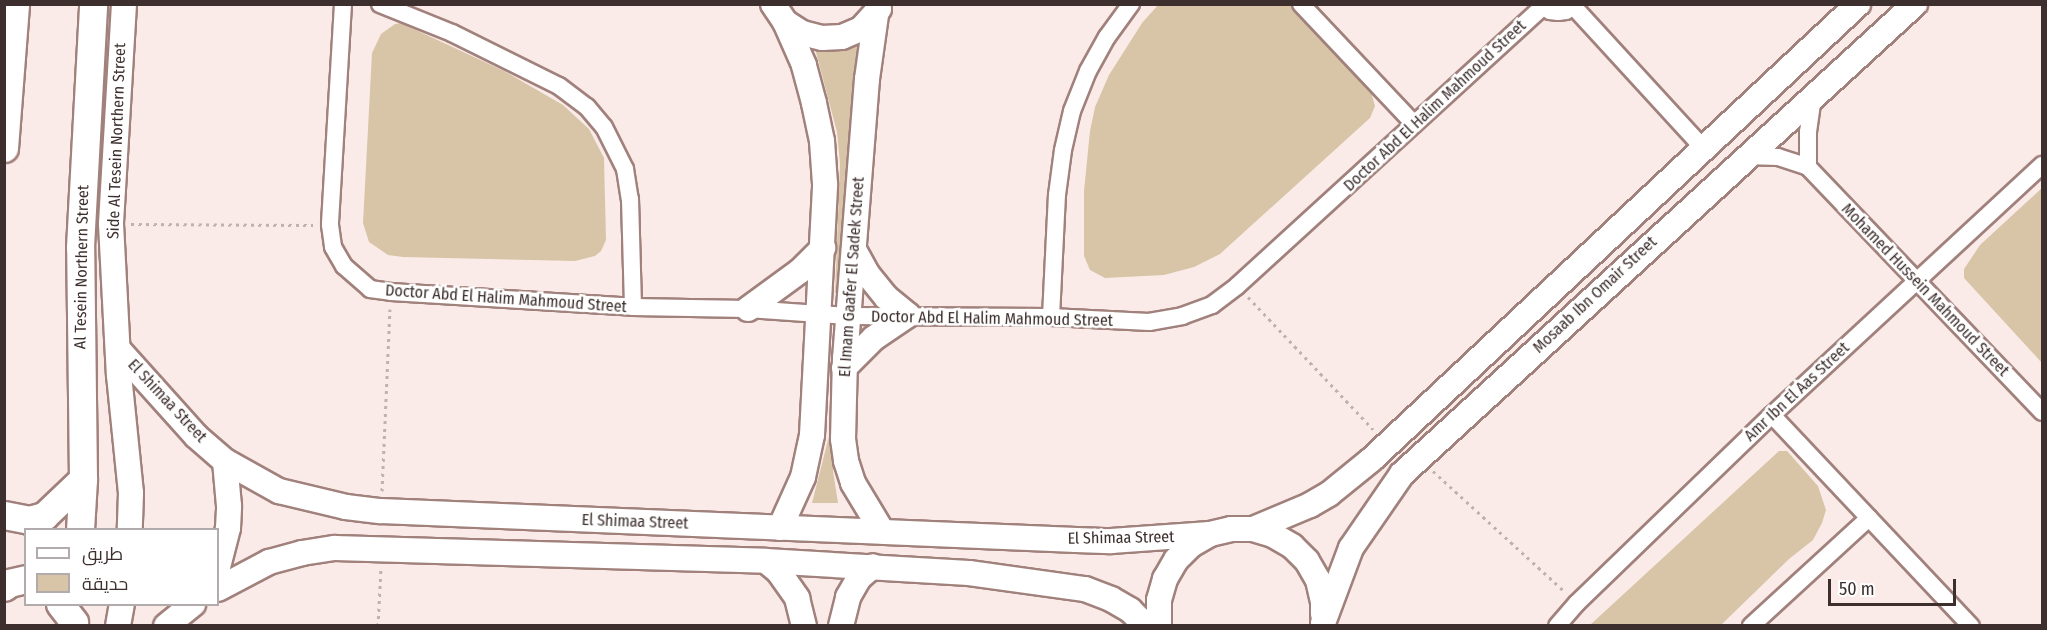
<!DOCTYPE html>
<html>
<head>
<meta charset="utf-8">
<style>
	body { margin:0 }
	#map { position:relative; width:2047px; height:630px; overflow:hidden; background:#faebe9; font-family:"Fira Sans Condensed",Cairo,sans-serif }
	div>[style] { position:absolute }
	.green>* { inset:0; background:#d8c5a7 }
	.path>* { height:3px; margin-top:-1.5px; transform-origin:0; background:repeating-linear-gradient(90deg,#bfb1af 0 3px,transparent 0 7.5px) }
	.roads { filter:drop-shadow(2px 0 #a1817c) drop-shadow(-2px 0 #a1817c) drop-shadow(0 2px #a1817c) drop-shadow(0 -2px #a1817c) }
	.street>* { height:16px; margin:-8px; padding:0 8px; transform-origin:8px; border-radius:8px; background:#fff }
	.secondary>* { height:24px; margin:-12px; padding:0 12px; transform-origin:12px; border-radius:12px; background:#fff }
	.primary>* { height:27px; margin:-13.5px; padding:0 13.5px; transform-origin:13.5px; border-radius:13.5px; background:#fff }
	span { translate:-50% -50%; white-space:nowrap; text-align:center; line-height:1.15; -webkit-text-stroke:5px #fff; paint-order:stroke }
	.street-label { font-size:16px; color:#3c2f2d }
	.frame { position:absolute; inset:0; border:6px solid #3c2f2d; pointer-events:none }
	.legend { position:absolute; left:24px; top:528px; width:195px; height:78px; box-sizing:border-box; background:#fff; border:2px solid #b1acab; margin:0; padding:8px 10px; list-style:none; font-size:18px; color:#3c2f2d }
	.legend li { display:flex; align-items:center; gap:12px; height:30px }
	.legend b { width:30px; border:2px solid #b1acab }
	.scale { position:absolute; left:1828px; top:579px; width:128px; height:27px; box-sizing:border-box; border:3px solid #3c2f2d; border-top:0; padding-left:8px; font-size:18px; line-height:21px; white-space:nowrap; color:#3c2f2d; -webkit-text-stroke:4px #fff; paint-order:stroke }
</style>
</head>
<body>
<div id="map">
	<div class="green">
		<div style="clip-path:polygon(1158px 5px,1295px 5px,1369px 85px,1375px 106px,1370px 118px,1220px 254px,1194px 267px,1164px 275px,1105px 278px,1090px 270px,1084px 256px,1084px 191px,1090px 131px,1095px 107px,1109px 75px,1142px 23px)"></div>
		<div style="clip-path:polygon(401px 23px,504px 71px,563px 105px,589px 129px,604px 158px,606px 240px,601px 251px,595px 256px,575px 261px,403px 257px,388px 255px,369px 242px,363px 223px,372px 53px,381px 34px,395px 24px)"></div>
		<div style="clip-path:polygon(863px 39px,846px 294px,835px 293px,840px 164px,837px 132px,813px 41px)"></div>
		<div style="clip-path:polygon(2042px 188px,2042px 363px,1964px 278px,1964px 269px,1980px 245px)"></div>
		<div style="clip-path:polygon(829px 436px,834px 436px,833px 471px,838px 503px,812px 503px)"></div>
		<div style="clip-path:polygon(1779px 451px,1787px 451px,1818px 486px,1826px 510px,1822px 523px,1813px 540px,1789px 559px,1721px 625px,1590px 625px)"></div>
	</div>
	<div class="path">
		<div style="left:131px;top:224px;width:182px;rotate:0.3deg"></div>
		<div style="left:1248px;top:297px;width:182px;rotate:46.6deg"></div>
		<div style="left:1433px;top:471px;width:179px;rotate:42.5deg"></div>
		<div style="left:382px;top:491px;width:182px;rotate:-87.5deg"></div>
		<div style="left:378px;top:626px;width:59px;rotate:-87.1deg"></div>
	</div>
	<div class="roads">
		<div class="street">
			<div style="left:343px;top:4px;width:221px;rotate:93.4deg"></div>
			<div style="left:330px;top:225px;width:22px;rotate:82deg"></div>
			<div style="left:333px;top:247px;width:22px;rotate:60deg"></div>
			<div style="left:344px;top:266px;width:35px;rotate:41deg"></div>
			<div style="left:370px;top:289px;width:21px;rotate:8deg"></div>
			<div style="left:391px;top:292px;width:242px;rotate:3.5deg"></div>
			<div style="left:633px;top:307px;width:115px;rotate:1deg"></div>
			<div style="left:748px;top:309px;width:100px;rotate:4deg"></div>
			<div style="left:848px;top:316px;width:203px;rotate:0.3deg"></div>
			<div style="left:1051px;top:317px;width:98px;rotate:2.9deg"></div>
			<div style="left:1149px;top:322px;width:34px;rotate:-10deg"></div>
			<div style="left:1182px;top:316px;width:32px;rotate:-20deg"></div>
			<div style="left:1212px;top:305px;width:31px;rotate:-37deg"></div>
			<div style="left:1237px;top:286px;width:416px;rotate:-42.4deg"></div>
			<div style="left:380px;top:4px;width:78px;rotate:21.9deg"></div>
			<div style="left:452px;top:33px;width:119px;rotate:26.4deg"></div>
			<div style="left:559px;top:86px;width:35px;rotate:37deg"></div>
			<div style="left:587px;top:107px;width:26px;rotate:50deg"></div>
			<div style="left:604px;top:127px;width:47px;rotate:63.4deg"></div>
			<div style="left:625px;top:169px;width:30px;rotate:81deg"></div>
			<div style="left:630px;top:199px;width:108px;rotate:88.4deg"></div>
			<div style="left:1301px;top:4px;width:165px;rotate:46.7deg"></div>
			<div style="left:1543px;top:4px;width:10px;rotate:45deg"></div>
			<div style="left:1550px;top:11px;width:8px;rotate:7deg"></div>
			<div style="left:1558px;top:12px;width:8px;rotate:-7deg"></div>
			<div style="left:1566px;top:11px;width:11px;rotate:-41deg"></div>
			<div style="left:1573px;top:6px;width:194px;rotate:47.5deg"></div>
			<div style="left:1746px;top:156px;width:32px;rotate:2deg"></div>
			<div style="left:1778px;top:157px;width:32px;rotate:18deg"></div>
			<div style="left:1808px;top:167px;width:339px;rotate:46.3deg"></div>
			<div style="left:1808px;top:167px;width:35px;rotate:-90deg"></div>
			<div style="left:1808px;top:132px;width:34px;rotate:-82deg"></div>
			<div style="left:1051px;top:317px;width:122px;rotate:-87.2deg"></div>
			<div style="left:1057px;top:195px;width:45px;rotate:-82.4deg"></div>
			<div style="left:1063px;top:150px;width:40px;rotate:-77deg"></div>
			<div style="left:1072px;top:111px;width:43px;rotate:-68.2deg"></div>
			<div style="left:1088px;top:71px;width:39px;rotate:-61deg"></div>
			<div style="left:1107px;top:37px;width:41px;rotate:-54deg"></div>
			<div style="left:1772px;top:415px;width:290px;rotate:46.7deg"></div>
			<div style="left:1557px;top:626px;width:30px;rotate:-49deg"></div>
			<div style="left:1577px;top:603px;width:271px;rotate:-44deg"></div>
			<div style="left:1772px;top:415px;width:368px;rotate:-42.8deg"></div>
			<div style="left:1751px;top:626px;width:160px;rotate:-42.5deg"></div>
		</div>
		<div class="secondary">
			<div style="left:124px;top:4px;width:220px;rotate:93.4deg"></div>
			<div style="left:111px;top:224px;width:151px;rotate:87deg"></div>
			<div style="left:119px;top:375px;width:119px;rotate:84.2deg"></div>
			<div style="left:131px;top:493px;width:37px;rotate:92deg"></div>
			<div style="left:773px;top:4px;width:22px;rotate:56deg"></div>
			<div style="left:785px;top:22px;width:20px;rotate:33deg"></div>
			<div style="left:802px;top:33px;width:21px;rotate:14deg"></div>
			<div style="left:822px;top:38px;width:20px;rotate:-3deg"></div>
			<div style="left:842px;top:37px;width:21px;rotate:-23deg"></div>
			<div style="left:861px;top:29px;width:27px;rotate:-48deg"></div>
			<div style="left:876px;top:15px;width:65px;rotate:98deg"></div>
			<div style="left:867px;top:79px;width:280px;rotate:94.5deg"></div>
			<div style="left:845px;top:358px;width:81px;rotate:91.4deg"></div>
			<div style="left:843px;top:439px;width:22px;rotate:82deg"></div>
			<div style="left:846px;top:461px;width:23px;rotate:72deg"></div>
			<div style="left:853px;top:483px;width:56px;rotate:58.9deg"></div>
			<div style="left:748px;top:309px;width:64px;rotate:-36.2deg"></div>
			<div style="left:800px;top:271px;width:33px;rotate:-45deg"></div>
			<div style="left:118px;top:349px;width:117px;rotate:48.1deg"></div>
			<div style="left:196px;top:436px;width:38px;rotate:41deg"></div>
			<div style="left:225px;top:461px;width:62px;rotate:29.1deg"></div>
			<div style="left:279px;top:491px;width:69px;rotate:13.4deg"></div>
			<div style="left:346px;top:507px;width:35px;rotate:7deg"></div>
			<div style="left:381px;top:511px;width:696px;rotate:2.39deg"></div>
			<div style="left:1076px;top:540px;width:35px;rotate:2deg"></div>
			<div style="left:1111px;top:541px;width:99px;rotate:-4deg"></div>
			<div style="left:844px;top:368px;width:42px;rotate:-45deg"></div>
			<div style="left:874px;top:338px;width:41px;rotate:-34.1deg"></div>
			<div style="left:908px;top:315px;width:28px;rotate:-141deg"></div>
			<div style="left:886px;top:297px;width:28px;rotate:-129deg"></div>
			<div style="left:868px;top:275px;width:29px;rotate:-119deg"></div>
			<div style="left:780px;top:528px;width:56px;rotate:-65.7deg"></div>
			<div style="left:803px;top:477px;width:43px;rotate:-77.9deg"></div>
			<div style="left:812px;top:435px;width:251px;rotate:-87deg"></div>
			<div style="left:825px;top:184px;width:43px;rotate:-94deg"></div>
			<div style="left:822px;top:141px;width:39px;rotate:-102deg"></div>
			<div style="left:814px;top:103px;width:39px;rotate:-105deg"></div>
			<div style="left:804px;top:65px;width:47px;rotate:-113.8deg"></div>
			<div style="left:1253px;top:529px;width:62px;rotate:-22.8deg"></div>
			<div style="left:1310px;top:505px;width:22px;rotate:-30deg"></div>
			<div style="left:1329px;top:494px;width:55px;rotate:-39.1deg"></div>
			<div style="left:1372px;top:459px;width:666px;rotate:-43.11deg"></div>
			<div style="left:766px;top:561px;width:17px;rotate:40deg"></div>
			<div style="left:779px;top:572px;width:32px;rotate:55deg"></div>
			<div style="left:797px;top:598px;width:29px;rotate:76deg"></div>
			<div style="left:218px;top:567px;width:40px;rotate:-75.6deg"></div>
			<div style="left:228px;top:528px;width:22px;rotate:-87deg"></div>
			<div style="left:229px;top:506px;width:45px;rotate:-95.1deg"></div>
			<div style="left:218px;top:589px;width:58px;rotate:-27.9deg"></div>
			<div style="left:269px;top:562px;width:34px;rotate:-15deg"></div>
			<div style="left:302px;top:553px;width:33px;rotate:-9deg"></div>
			<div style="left:335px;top:548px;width:431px;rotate:1.7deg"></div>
			<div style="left:766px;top:561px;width:203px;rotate:3.4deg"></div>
			<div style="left:969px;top:573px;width:117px;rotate:7.9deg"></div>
			<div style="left:1085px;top:589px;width:28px;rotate:21deg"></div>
			<div style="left:1111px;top:599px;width:22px;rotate:30deg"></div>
			<div style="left:1130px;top:610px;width:23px;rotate:45deg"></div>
			<div style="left:1323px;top:623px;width:80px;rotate:-69.5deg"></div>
			<div style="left:1351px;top:548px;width:90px;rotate:-55.4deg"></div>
			<div style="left:1402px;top:474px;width:696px;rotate:-42.5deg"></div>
			<div style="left:118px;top:626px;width:22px;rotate:-80deg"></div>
			<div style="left:166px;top:626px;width:35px;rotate:-39deg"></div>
			<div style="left:841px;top:626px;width:30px;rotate:-76deg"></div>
			<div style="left:848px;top:597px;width:22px;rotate:-60deg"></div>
			<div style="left:859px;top:578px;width:18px;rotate:-41deg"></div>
			<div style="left:1159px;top:626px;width:26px;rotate:-90deg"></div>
			<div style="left:1159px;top:600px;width:22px;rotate:-74deg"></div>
			<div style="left:1165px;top:579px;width:22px;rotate:-60deg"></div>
			<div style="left:1176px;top:560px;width:21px;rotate:-45deg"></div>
			<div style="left:1191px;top:545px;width:22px;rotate:-30deg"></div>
			<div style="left:1210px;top:534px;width:22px;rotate:-13deg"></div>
			<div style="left:1231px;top:529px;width:22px"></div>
			<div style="left:1253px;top:529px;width:21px;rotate:17deg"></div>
			<div style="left:1273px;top:535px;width:22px;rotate:30deg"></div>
			<div style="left:1292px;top:546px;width:21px;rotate:45deg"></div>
			<div style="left:1307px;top:561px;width:22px;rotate:60deg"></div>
			<div style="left:1318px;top:580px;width:22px;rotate:77deg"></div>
			<div style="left:1323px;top:601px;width:13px;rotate:90deg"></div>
		</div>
		<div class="primary">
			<div style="left:4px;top:148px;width:144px;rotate:-85.6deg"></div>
			<div style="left:4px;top:515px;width:25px;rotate:11deg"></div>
			<div style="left:29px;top:520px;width:16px;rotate:-15deg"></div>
			<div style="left:44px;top:516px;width:54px;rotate:-43.5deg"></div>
			<div style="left:80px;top:530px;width:51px;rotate:-86.6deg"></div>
			<div style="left:83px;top:479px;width:232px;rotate:-90.7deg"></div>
			<div style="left:80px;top:247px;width:243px;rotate:-86.9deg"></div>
			<div style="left:4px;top:587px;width:6px;rotate:-39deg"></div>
			<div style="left:9px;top:583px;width:17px;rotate:-13deg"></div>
			<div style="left:60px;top:604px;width:23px;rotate:52deg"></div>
		</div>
	</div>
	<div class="street-label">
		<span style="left:1435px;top:106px;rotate:-43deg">Doctor Abd El Halim Mahmoud Street</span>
		<span style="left:117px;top:141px;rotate:-88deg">Side Al Tesein Northern Street</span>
		<span style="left:82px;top:267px;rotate:-89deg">Al Tesein Northern Street</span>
		<span style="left:852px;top:277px;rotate:-86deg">El Imam Gaafer El Sadek Street</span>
		<span style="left:1925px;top:290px;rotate:46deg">Mohamed Hussein Mahmoud Street</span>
		<span style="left:1595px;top:295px;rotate:-43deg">Mosaab Ibn Omair Street</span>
		<span style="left:506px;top:299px;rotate:4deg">Doctor Abd El Halim Mahmoud Street</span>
		<span style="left:992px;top:319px;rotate:1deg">Doctor Abd El Halim Mahmoud Street</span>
		<span style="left:1797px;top:392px;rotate:-43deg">Amr Ibn El Aas Street</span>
		<span style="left:167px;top:401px;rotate:47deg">El Shimaa Street</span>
		<span style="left:635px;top:522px;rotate:2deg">El Shimaa Street</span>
		<span style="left:1121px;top:538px;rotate:-1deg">El Shimaa Street</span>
	</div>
	<div class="frame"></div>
	<ul class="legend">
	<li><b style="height:8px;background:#fff"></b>طريق</li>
	<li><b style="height:16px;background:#d8c5a7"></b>حديقة</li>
	</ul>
	<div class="scale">50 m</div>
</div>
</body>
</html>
